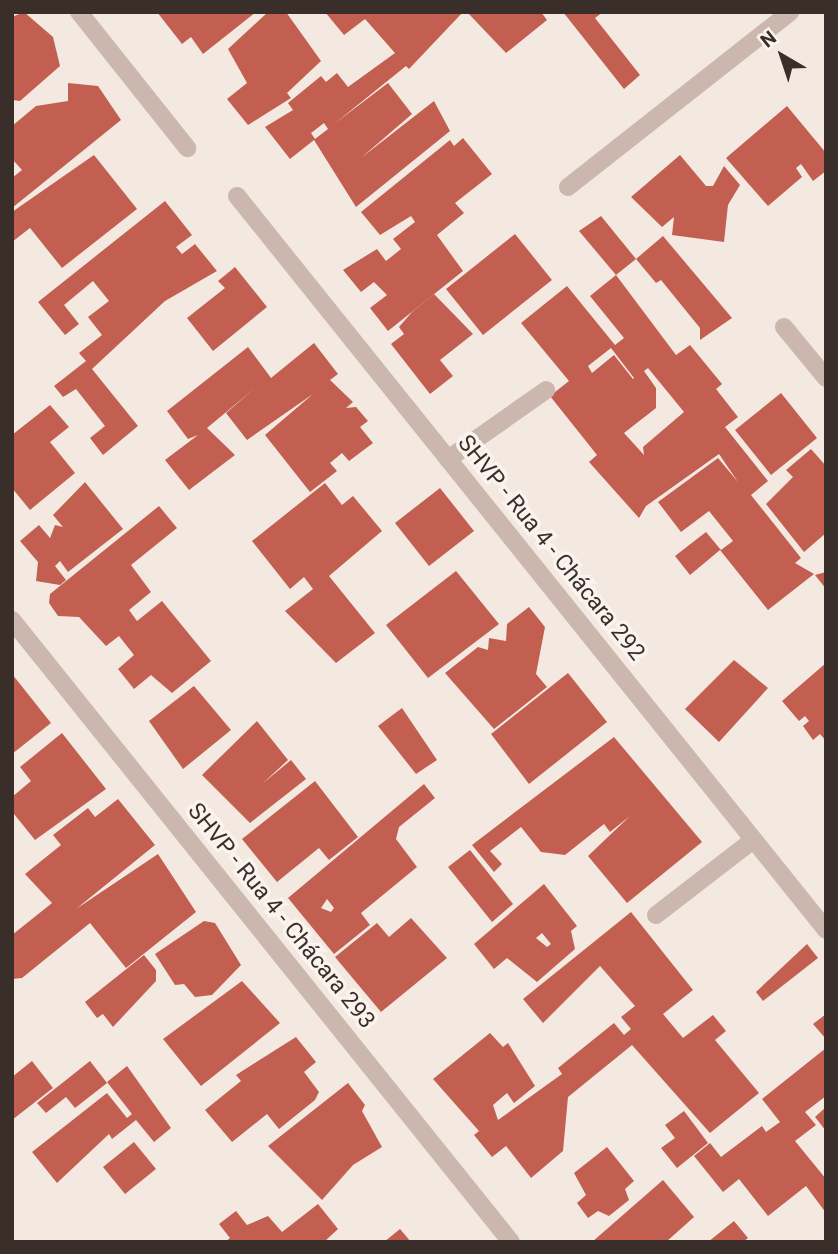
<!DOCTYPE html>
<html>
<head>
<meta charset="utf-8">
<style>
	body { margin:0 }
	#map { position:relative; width:838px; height:1254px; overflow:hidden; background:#f3e9e1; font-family:Roboto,sans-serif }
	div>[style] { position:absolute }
	.building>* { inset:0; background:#c25f51 }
	.minor>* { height:18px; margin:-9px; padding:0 9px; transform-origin:9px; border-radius:9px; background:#cbb7ad }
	span { translate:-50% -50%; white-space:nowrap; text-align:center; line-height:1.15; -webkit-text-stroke:7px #faf3ee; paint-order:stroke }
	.street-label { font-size:23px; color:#3a2e2b }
	.frame { position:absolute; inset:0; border:14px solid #3a2e2b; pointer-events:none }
	.north { position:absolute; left:747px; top:21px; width:70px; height:70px; -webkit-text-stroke:5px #faf3ee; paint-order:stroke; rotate:321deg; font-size:19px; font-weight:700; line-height:28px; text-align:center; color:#3a2e2b }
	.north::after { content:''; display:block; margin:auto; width:24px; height:32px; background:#3a2e2b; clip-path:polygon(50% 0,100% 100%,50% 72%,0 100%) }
</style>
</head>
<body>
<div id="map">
	<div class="building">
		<div style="clip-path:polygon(24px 12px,53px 37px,60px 66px,20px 101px,12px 100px,12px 17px)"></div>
		<div style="clip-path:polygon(157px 12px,256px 12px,203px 54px,191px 37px,182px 44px)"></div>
		<div style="clip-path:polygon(268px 12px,286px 12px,321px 61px,287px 93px,291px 98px,248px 125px,227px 99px,247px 83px,228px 49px)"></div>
		<div style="clip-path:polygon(evenodd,325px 12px,463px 12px,409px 69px,406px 66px,334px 124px,388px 83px,412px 114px,361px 158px,434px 101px,450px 131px,356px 207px,314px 140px,290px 159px,265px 127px,293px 110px,288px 103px,321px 76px,326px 82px,337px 73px,348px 87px,395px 53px,365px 19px,344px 35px,325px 12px,324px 123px,328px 129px,315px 139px,311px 133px,324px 123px)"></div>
		<div style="clip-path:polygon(467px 12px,541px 12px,547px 20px,506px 53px)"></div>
		<div style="clip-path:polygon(563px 12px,603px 12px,595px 18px,640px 75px,624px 89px)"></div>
		<div style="clip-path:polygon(68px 83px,98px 86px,121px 120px,12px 208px,12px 178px,22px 170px,12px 159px,12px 126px,36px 106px,68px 101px)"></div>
		<div style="clip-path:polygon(787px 106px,826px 153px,826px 171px,813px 181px,801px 164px,796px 168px,802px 177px,768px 206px,726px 158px)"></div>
		<div style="clip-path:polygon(463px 138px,492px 174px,455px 203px,464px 213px,437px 235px,463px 271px,388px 331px,370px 308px,387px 295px,374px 282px,361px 292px,343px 270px,377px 249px,386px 261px,401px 249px,393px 239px,415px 222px,411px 216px,380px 235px,361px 212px,450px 140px,454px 146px)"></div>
		<div style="clip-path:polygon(94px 155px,137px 209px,62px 268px,30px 228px,12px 242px,12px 212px)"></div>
		<div style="clip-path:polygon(680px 155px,706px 186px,713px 186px,724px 166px,740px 185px,728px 205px,724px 242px,672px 235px,674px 217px,662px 227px,631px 197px)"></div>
		<div style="clip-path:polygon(165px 201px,192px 235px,176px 247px,182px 254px,195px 244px,217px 271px,165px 301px,92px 369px,138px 426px,103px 455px,90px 438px,105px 426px,76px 389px,63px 397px,54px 386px,86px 361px,79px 353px,102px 335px,88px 317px,109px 301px,93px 281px,64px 305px,79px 324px,65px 335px,38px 302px)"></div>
		<div style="clip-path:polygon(601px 216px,636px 259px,616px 275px,579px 231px)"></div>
		<div style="clip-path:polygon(515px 234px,552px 280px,483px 335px,446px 289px)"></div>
		<div style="clip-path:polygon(663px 236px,732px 318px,700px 340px,700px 328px,661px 280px,656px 283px,636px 259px)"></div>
		<div style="clip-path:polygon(235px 267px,267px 307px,213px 351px,187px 318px,225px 288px,218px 281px)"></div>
		<div style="clip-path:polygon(evenodd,616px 275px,676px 355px,690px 345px,722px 384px,716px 389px,738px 417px,725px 427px,768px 481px,751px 495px,801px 558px,795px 563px,814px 574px,768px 610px,720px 550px,690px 575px,675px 556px,706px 532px,721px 550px,733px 541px,709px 511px,681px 532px,658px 502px,718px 458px,738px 482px,719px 454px,646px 506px,639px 518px,589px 462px,597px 455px,550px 396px,569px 381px,521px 323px,567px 286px,615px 345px,624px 338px,590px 296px,616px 275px,611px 348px,634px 378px,633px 379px,614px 355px,592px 373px,588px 366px,611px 348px,616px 275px,648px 368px,684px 412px,643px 447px,644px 455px,624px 433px,656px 408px,656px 388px,644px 371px,648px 368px)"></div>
		<div style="clip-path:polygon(434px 294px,473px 334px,440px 360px,453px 376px,430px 394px,391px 344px,404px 334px,399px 327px,412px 312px)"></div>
		<div style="clip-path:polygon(314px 343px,338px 374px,330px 380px,353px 402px,346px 408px,356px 407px,368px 421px,360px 427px,373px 443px,349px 461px,342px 453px,330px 463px,337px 471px,310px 492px,265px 435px,313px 394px,247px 440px,226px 413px,255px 388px,207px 428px,235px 455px,189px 490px,165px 460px,198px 435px,188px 439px,167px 411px,248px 347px,271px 378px)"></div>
		<div style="clip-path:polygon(781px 393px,817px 438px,771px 475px,735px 430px)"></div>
		<div style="clip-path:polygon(50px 405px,69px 427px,50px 442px,75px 473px,30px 510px,12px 488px,12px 435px)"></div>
		<div style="clip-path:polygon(811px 449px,826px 466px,826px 533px,804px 552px,766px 504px,793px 477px,786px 470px)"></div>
		<div style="clip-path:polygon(85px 482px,123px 529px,68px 572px,60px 561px,55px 566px,66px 580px,60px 585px,36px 581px,38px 562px,20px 541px,39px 525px,50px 538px,55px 525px,63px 527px,53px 515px)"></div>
		<div style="clip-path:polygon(325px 483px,342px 505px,353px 496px,382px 531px,329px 576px,375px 633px,336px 663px,285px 611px,313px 589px,304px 577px,290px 589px,252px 541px)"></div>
		<div style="clip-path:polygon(440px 488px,474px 531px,429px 566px,395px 523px)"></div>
		<div style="clip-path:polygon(159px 506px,177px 528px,131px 565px,151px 592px,129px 610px,137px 621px,162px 601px,211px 661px,172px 693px,151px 675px,134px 689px,118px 669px,134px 655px,119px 636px,106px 646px,79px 617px,58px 616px,49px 603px,50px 594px)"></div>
		<div style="clip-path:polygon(456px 571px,499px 624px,428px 678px,386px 625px)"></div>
		<div style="clip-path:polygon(826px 572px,826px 589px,815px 575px)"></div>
		<div style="clip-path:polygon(529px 607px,545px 627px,536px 674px,547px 687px,494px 729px,445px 673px,478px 647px,488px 650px,489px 638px,506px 641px,507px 624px)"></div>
		<div style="clip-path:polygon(734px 660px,768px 688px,719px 742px,685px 709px)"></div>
		<div style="clip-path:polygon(826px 663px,826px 741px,820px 734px,813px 740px,803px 726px,809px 721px,805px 716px,799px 721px,782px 701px)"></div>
		<div style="clip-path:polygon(568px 673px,607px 722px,529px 784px,491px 734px)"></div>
		<div style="clip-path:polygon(12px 674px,51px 723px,12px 754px)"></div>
		<div style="clip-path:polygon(194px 686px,231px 730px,183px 769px,149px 721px)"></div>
		<div style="clip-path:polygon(402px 708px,437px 760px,416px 774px,378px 726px)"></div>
		<div style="clip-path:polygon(257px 721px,288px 760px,262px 784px,291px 760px,306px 779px,250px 823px,202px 775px)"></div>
		<div style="clip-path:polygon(62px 733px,106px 789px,35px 840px,14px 814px,12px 797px,31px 781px,20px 767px)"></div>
		<div style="clip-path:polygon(614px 737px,702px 842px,627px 903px,588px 856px,630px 816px,610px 832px,604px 824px,565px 855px,541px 852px,521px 827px,490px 851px,502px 864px,494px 872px,472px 845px)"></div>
		<div style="clip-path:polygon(315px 781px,358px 837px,329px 860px,319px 848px,277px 882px,242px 839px)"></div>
		<div style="clip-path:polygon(evenodd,424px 784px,435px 798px,399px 827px,396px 839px,417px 867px,361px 913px,370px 925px,334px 954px,288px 898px,424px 784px,327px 899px,334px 908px,331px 912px,321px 908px,327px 899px)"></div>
		<div style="clip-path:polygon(118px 799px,155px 845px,76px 909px,158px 854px,196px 912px,126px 968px,90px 923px,22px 978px,12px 979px,12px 935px,52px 903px,25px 874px,61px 845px,53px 835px,88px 808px,95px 817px)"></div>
		<div style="clip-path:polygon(470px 850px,513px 904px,492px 922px,448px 867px)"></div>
		<div style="clip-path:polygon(evenodd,544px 884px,577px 926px,571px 931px,575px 949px,537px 982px,507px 958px,494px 969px,474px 944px,544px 884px,542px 933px,551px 944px,547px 947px,536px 938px,542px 933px)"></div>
		<div style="clip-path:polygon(631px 912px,693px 990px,663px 1014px,683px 1038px,713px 1015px,726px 1031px,715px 1040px,759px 1093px,710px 1133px,632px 1045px,568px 1097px,563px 1151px,531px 1178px,506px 1146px,492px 1157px,474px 1135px,479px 1131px,433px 1079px,490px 1033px,503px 1047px,508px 1043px,535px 1086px,514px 1103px,507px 1093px,493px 1105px,498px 1120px,562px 1074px,558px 1068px,614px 1023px,624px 1035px,631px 1029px,621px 1017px,635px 1006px,600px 966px,543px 1023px,523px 999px)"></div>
		<div style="clip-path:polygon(411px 918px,447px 958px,381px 1012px,335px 957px,377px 923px,389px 937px)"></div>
		<div style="clip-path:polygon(204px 921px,215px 923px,241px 965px,212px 995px,195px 997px,184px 984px,175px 985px,155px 954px)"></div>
		<div style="clip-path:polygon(807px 944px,818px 958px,763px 1001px,756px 992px)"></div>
		<div style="clip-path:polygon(144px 955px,156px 970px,156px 981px,113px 1027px,103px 1014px,97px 1018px,85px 1002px)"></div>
		<div style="clip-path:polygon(242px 981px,280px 1023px,201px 1086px,163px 1039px)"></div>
		<div style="clip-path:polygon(826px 1014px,826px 1039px,813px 1024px)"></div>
		<div style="clip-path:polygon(296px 1037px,316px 1062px,304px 1072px,319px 1092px,315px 1100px,279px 1129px,267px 1114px,232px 1142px,205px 1110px,241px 1081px,236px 1075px)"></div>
		<div style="clip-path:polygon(826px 1048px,826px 1096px,805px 1112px,816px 1125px,795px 1141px,826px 1179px,826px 1213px,806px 1186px,768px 1216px,739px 1179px,723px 1192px,694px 1156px,710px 1143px,721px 1157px,762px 1126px,766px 1132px,780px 1122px,762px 1099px)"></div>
		<div style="clip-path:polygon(32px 1061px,53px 1088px,12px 1120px,12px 1077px)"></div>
		<div style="clip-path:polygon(90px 1061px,107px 1083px,75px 1108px,66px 1097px,46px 1113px,37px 1103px)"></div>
		<div style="clip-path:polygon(127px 1066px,171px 1128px,154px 1142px,136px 1120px,112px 1139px,109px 1134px,57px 1183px,32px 1152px,107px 1093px,127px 1118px,132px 1114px,107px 1082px)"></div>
		<div style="clip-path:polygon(348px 1083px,365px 1105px,362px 1111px,382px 1147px,353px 1165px,322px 1200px,268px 1146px)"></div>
		<div style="clip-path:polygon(826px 1107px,826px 1131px,815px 1117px)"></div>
		<div style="clip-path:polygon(684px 1111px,708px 1143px,677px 1168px,661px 1148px,675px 1138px,665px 1125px)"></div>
		<div style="clip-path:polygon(134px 1142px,156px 1169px,125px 1194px,103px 1167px)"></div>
		<div style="clip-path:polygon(607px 1147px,634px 1181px,625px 1189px,629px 1200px,609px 1216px,598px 1211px,588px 1218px,577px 1203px,586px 1195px,574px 1173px)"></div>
		<div style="clip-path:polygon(663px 1180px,694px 1217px,666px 1242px,592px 1242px)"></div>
		<div style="clip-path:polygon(318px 1204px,338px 1229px,324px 1242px,225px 1242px,230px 1238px,219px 1224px,236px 1211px,247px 1225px,268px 1216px,282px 1232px)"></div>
		<div style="clip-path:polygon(734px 1221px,748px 1238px,743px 1242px,708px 1242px)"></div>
		<div style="clip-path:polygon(400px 1229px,411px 1242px,384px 1242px)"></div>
	</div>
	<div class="minor">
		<div style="left:79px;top:12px;width:174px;rotate:51.5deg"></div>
		<div style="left:568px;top:187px;width:283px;rotate:-38.2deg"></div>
		<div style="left:237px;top:196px;width:941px;rotate:51.25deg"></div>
		<div style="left:784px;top:327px;width:66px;rotate:50.5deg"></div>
		<div style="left:448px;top:459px;width:120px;rotate:-35.1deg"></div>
		<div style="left:12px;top:620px;width:797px;rotate:51.26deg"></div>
		<div style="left:656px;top:915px;width:123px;rotate:-37.7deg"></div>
	</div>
	<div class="street-label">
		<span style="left:551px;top:548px;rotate:51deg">SHVP - Rua 4 - Chácara 292</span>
		<span style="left:281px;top:916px;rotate:51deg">SHVP - Rua 4 - Chácara 293</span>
	</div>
	<div class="frame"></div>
	<div class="north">N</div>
</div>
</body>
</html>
